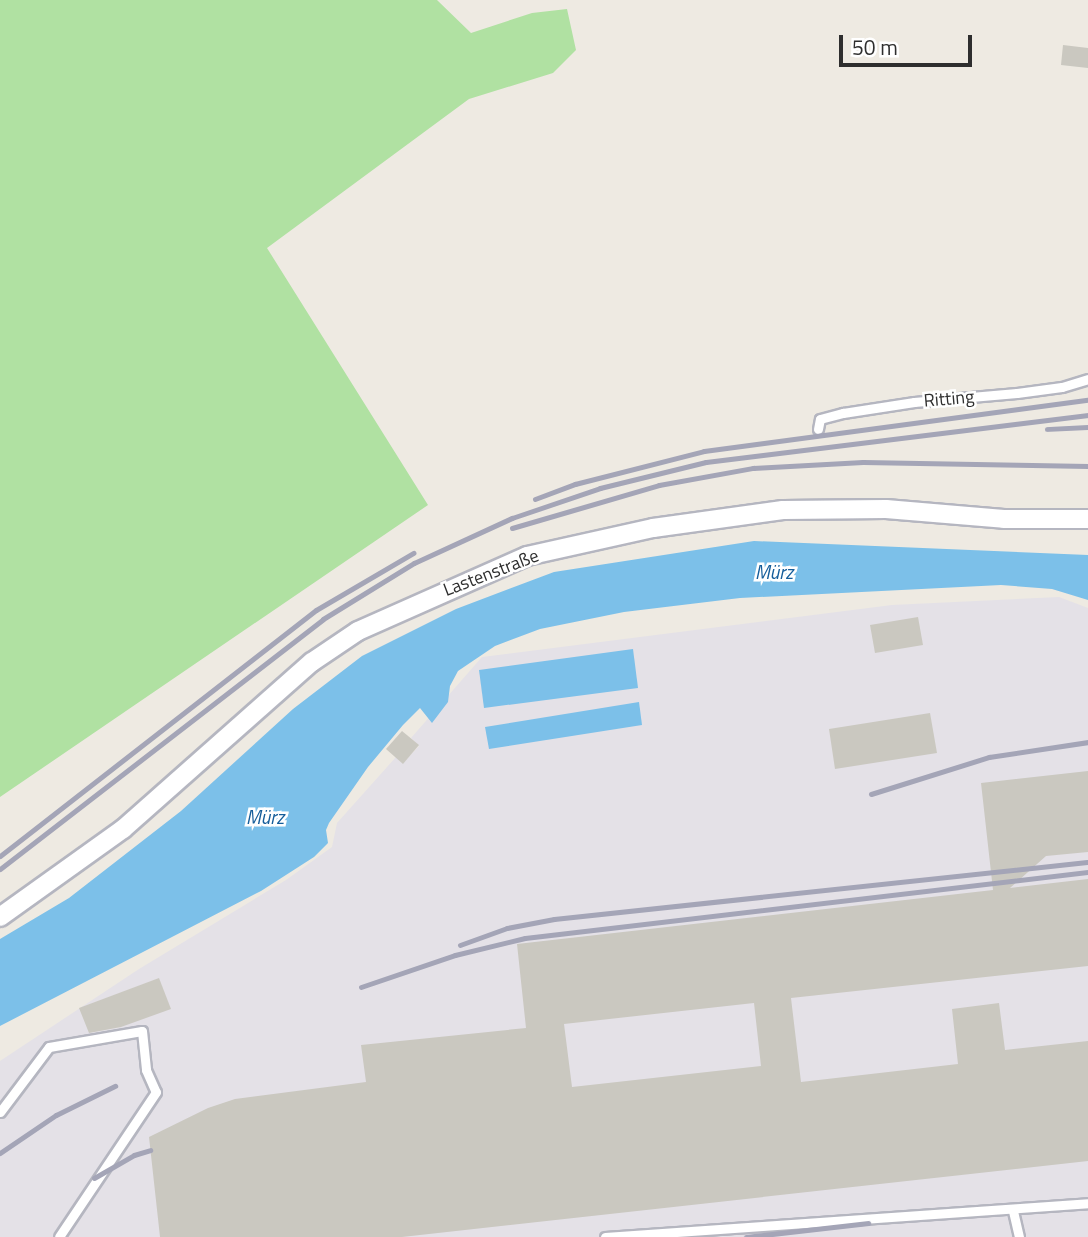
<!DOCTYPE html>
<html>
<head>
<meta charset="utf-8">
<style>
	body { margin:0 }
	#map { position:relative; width:1088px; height:1237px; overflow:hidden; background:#eeeae2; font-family:"Titillium Web",sans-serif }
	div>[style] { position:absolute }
	.industrial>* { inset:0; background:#e4e1e7 }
	.green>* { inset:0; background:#b0e1a2 }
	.water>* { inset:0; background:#7cc0e9 }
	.building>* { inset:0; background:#cac8c0 }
	.roads { filter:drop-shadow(2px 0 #b5b6c0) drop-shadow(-2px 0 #b5b6c0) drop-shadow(0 2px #b5b6c0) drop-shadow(0 -2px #b5b6c0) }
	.service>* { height:9px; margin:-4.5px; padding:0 4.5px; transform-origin:4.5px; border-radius:4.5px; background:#fff }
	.minor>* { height:18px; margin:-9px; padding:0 9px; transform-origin:9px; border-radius:9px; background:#fff }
	.rail>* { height:5px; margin:-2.5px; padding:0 2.5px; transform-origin:2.5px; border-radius:2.5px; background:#a4a5b7 }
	span { translate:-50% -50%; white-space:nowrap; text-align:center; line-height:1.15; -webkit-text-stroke:5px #fff; paint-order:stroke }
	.street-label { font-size:18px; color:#2e2e2e }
	.water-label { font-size:19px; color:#155d9a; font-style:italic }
	.scale { position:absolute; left:839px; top:35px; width:133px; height:32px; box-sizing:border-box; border:4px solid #2e2e2e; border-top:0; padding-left:9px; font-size:21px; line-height:24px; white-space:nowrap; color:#2e2e2e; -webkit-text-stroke:5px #fff; paint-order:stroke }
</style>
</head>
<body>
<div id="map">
	<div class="industrial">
		<div style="clip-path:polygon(1059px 597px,1088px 608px,1088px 1237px,0 1237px,0 1061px,139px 969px,286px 880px,332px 847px,337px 823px,396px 757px,403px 763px,419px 746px,411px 738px,482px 657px,892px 605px)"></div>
	</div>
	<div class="green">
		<div style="clip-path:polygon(0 0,437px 0,471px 33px,532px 13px,567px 9px,576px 50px,553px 73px,469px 99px,267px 248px,428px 505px,0 797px)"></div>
	</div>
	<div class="water">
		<div style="clip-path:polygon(754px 541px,1088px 555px,1088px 600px,1052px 589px,1001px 585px,740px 598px,624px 612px,540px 629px,495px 646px,458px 671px,450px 686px,448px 702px,432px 723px,420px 708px,403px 725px,368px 767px,329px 823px,326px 830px,328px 843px,314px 857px,261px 891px,0 1026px,0 939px,69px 898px,181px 811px,293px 709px,362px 656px,456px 609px,554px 572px)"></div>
		<div style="clip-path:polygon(633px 649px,638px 688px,484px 708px,479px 670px)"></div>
		<div style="clip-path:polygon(639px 702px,642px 725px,489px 749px,485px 727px)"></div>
	</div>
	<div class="building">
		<div style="clip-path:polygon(1063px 45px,1088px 48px,1088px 68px,1061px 65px)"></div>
		<div style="clip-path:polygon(918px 617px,923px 645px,875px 653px,870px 625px)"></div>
		<div style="clip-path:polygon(930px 713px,937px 753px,835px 769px,829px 729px)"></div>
		<div style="clip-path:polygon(402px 731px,419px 745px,403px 764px,386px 749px)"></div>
		<div style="clip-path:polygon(evenodd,1088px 771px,1088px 852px,1046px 856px,1010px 888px,1088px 879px,1088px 966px,791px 998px,801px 1082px,958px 1064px,952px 1009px,999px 1003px,1005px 1050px,1088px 1041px,1088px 1161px,402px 1237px,160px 1237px,149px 1137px,208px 1108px,235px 1099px,366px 1082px,361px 1045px,526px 1028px,517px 944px,993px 890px,981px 783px,1088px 771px,754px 1003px,761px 1066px,572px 1087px,564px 1024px,754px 1003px)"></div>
		<div style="clip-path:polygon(159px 978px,171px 1009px,121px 1027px,89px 1033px,79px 1008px)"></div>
	</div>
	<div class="roads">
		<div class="service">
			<div style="left:818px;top:429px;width:10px;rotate:-79deg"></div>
			<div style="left:820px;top:419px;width:24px;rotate:-15deg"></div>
			<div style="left:843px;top:413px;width:72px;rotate:-8.8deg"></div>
			<div style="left:914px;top:402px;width:103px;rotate:-5deg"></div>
			<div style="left:1017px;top:393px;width:45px;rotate:-7.6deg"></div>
			<div style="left:1062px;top:387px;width:27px;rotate:-17deg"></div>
			<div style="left:0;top:1112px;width:81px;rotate:-53deg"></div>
			<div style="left:49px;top:1047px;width:94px;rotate:-9.8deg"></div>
			<div style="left:142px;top:1031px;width:39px;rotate:84deg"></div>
			<div style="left:146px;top:1070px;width:24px;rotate:66deg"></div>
			<div style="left:156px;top:1092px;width:174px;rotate:123.8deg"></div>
			<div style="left:1013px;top:1211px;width:27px;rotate:77deg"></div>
			<div style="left:605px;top:1237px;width:484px;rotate:-4deg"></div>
		</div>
		<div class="minor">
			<div style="left:0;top:917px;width:151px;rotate:-35.6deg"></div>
			<div style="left:123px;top:829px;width:252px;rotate:-41.5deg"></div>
			<div style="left:312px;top:662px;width:55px;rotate:-34deg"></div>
			<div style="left:358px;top:631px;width:185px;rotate:-23.9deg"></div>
			<div style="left:527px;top:556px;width:129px;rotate:-12.5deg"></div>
			<div style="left:653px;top:528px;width:131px;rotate:-7.9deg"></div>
			<div style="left:783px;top:510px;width:103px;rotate:-0.6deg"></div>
			<div style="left:886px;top:509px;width:118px;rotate:4.8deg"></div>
			<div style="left:1004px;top:519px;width:84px"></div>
		</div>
	</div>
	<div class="rail">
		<div style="left:1047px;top:429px;width:41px;rotate:-2.8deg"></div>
		<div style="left:535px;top:499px;width:43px;rotate:-20.6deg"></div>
		<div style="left:575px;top:484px;width:133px;rotate:-14.3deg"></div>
		<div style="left:704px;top:451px;width:387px;rotate:-7.6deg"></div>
		<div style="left:512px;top:528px;width:153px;rotate:-16.3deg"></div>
		<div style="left:659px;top:485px;width:96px;rotate:-10.3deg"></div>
		<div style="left:753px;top:468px;width:110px;rotate:-3.1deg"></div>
		<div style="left:863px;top:462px;width:225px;rotate:1deg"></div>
		<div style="left:871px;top:794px;width:124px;rotate:-17.4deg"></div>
		<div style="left:989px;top:757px;width:100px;rotate:-8.6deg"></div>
		<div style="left:0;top:856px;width:400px;rotate:-37.9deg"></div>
		<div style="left:316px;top:610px;width:113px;rotate:-30.4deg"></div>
		<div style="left:0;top:869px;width:408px;rotate:-37.7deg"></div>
		<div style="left:323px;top:619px;width:107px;rotate:-31.6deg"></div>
		<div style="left:414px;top:563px;width:108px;rotate:-24.7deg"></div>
		<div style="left:512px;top:518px;width:93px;rotate:-18.8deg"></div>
		<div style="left:600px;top:488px;width:109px;rotate:-13.8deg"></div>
		<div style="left:706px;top:462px;width:385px;rotate:-7deg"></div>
		<div style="left:460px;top:945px;width:50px;rotate:-19.9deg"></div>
		<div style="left:507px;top:928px;width:48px;rotate:-10.8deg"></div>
		<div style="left:554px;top:919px;width:536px;rotate:-6.1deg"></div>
		<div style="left:361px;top:987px;width:99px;rotate:-18.8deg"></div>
		<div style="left:455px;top:955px;width:72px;rotate:-13.7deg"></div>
		<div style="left:525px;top:938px;width:567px;rotate:-6.69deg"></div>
		<div style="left:0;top:1153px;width:68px;rotate:-34.2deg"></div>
		<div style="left:56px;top:1115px;width:66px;rotate:-26.2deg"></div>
		<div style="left:94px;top:1178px;width:46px;rotate:-29.9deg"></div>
		<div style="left:134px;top:1155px;width:17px;rotate:-17deg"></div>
		<div style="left:746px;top:1237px;width:123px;rotate:-6.5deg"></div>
	</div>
	<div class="street-label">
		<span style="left:949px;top:399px;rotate:-5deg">Ritting</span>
		<span style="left:491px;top:573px;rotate:-21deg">Lastenstraße</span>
	</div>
	<div class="water-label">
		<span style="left:774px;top:572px">Mürz</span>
		<span style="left:265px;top:817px">Mürz</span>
	</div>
	<div class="scale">50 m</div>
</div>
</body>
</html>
